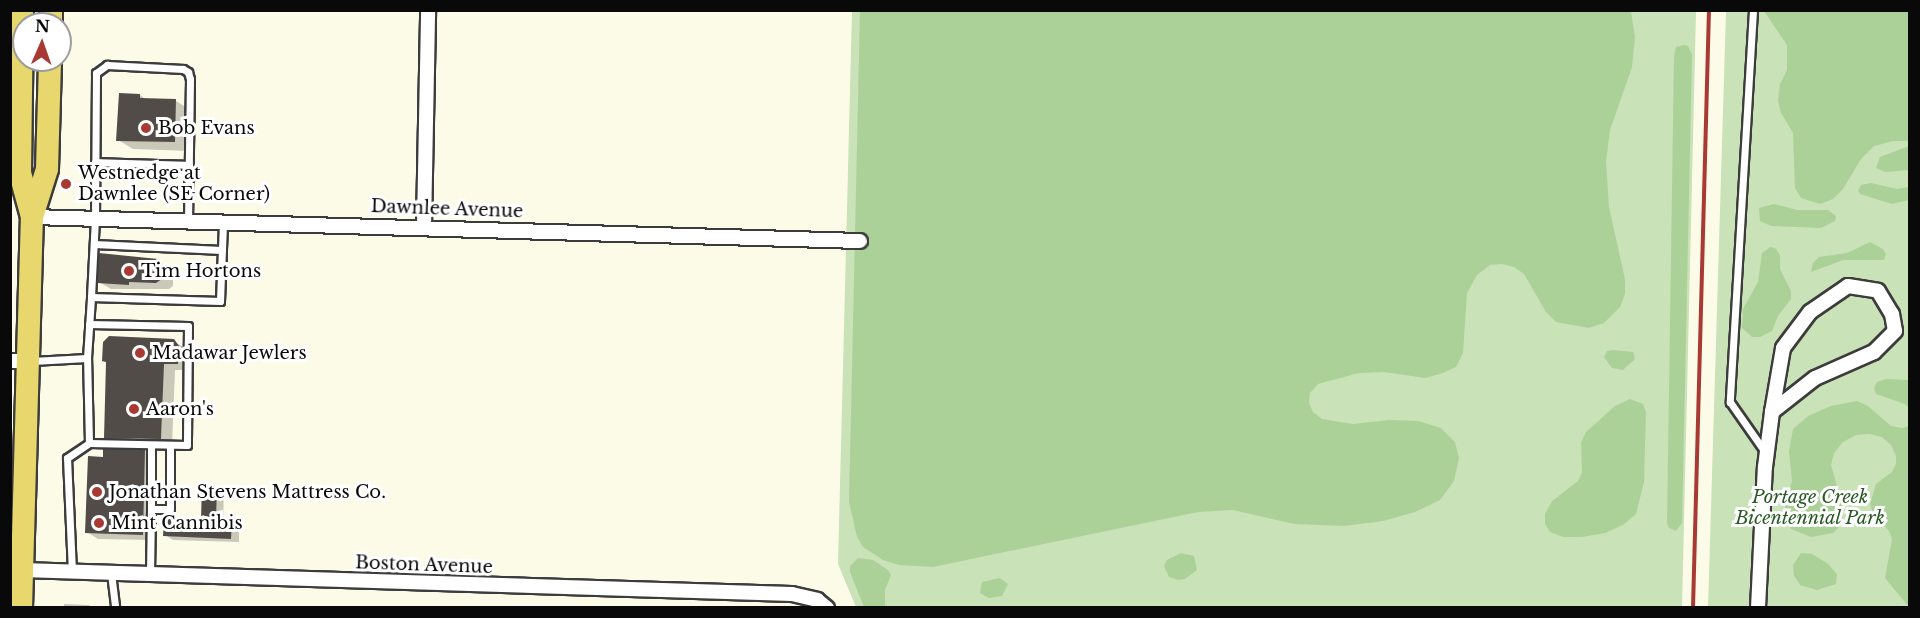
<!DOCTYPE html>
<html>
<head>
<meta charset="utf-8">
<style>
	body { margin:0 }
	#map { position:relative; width:1920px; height:618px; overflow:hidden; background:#fcfbe8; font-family:"Libre Baskerville",serif }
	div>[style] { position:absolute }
	.green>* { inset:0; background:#c9e2b7 }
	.forest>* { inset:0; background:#acd198 }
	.shadow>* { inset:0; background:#0003 }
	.building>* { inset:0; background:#514c47 }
	.roads { filter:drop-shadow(2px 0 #3c3c3c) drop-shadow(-2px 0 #3c3c3c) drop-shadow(0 2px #3c3c3c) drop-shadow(0 -2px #3c3c3c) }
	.lane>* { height:7px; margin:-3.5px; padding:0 3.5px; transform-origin:3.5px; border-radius:3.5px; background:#fff }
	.street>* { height:14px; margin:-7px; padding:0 7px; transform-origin:7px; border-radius:7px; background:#fff }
	.primary>* { height:22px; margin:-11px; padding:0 11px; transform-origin:11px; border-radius:11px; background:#e8d76d }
	.rail>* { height:4px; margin:-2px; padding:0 2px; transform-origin:2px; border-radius:2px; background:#a83a33 }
	.dots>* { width:16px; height:16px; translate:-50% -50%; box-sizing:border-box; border:3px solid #fff; border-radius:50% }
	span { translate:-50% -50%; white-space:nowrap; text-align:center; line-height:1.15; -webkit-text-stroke:6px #fff; paint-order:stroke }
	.poi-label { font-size:18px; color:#090909 }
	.left { translate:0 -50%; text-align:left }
	.street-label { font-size:18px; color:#090909 }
	.park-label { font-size:18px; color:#285823; font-style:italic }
	.frame { position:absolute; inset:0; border:12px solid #090909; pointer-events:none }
	.north { position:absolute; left:12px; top:12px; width:60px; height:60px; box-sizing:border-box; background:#fff; border:2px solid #9d9d9d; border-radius:50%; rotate:2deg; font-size:16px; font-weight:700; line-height:24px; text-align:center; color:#090909 }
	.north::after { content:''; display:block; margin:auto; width:21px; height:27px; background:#a83a33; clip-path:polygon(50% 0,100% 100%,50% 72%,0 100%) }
</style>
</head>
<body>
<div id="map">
	<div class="green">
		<div style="clip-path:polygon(852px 11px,1696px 11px,1682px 607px,856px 607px,838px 564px)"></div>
		<div style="clip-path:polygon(1726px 11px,1909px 11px,1909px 607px,1708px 608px)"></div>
	</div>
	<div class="forest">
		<div style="clip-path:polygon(860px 11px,1631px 11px,1635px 37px,1632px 67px,1610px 130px,1606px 162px,1609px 207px,1625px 279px,1625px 294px,1620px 307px,1604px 323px,1589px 328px,1556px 322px,1546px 312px,1524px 274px,1514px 267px,1502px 264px,1490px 265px,1477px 275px,1467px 293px,1463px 353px,1456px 367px,1443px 373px,1425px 378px,1384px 372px,1359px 373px,1318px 384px,1310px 393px,1309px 403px,1313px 412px,1322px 419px,1353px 424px,1389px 420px,1418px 421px,1441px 428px,1455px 442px,1459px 458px,1454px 481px,1440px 500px,1415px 512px,1383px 521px,1344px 526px,1294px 524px,1233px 510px,1198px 512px,933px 567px,899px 565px,883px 560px,863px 547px,857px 537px,849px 502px)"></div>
		<div style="clip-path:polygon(1764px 11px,1909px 11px,1909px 141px,1894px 141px,1874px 146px,1861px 159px,1843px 189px,1833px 199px,1820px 204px,1801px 198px,1795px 188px,1793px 133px,1781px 113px,1778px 101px,1780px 84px,1787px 70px,1787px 45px)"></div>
		<div style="clip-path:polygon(1684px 45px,1688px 46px,1692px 55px,1682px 523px,1676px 531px,1669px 528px,1667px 524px,1674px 56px,1676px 47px)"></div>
		<div style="clip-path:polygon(1909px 146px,1909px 170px,1885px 172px,1876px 168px,1880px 157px)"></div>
		<div style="clip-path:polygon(1871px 183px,1897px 189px,1909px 187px,1909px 200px,1892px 204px,1860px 194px,1858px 191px,1861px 185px)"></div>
		<div style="clip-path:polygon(1774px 204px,1797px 210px,1828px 210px,1836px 216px,1835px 221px,1821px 228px,1771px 226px,1760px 221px,1759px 208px)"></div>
		<div style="clip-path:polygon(1870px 242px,1883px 249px,1886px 254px,1884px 260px,1843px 260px,1811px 272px,1813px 263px,1819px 257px,1847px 253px)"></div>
		<div style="clip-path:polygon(1770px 247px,1775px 248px,1780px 255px,1780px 269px,1791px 291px,1791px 299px,1778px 316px,1772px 331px,1760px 337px,1752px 337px,1742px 328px,1743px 309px,1758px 282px,1762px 253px)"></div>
		<div style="clip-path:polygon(1613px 350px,1633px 352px,1635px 359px,1623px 370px,1612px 368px,1604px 357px,1607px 351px)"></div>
		<div style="clip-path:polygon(1886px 379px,1909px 380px,1909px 408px,1905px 404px,1876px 394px,1874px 388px,1877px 382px)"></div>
		<div style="clip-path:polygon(1630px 399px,1643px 404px,1646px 412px,1644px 482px,1636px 514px,1623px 525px,1605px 533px,1582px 537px,1563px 537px,1550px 532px,1545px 524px,1545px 514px,1552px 501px,1578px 481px,1582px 472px,1581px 442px,1586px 432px,1615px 406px)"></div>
		<div style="clip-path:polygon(1857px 401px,1868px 406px,1891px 426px,1902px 428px,1909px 426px,1909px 607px,1885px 578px,1892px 539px,1889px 531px,1873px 513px,1870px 504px,1876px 484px,1892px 472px,1896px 464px,1896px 456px,1891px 445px,1882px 437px,1870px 434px,1856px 435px,1843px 442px,1834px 453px,1831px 465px,1842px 504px,1843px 516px,1840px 526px,1833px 533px,1811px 537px,1791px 529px,1786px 521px,1785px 501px,1792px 481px,1789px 451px,1793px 429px,1808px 416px,1831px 406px)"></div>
		<div style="clip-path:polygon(1181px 553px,1194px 556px,1197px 570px,1185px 579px,1178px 580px,1169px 577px,1164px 566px,1167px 560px)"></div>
		<div style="clip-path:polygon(1801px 553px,1812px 554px,1827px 563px,1837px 574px,1836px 584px,1817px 590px,1800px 585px,1794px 576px,1793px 565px)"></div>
		<div style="clip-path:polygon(858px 558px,873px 560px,888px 570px,891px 575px,885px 590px,885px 607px,864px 607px,850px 572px,850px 566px)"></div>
		<div style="clip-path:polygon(1000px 578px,1008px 584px,1002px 596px,989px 598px,980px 593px,982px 582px)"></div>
	</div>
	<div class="shadow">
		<div style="clip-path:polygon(140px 95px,147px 100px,176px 101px,191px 110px,190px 151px,133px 149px,118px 140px)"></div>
		<div style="clip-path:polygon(157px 260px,173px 270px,173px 286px,169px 289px,111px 289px,99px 282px)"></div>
		<div style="clip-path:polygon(173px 341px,185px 348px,189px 370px,175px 370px,172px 445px,117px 444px,105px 437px,108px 363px,103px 361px)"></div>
		<div style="clip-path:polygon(145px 451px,157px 458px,154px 540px,98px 539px,87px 532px,104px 458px)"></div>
		<div style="clip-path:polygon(217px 487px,224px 491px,223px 522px,239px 526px,239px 542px,173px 540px,165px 535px,203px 521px)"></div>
		<div style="clip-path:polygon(64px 604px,89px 605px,93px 608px,64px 608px)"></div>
	</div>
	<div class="building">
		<div style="clip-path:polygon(119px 93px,140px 94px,140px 98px,176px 99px,175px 142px,116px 141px)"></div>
		<div style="clip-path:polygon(99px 253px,158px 259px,162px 262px,162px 279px,156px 283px,129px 282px,129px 285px,97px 283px)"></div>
		<div style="clip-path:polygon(109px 336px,174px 339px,179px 346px,178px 364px,164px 364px,161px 439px,104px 438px,106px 362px,102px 361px,103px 342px)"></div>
		<div style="clip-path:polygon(103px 449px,145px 450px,143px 535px,85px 533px,88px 456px,103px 457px)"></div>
		<div style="clip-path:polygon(202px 485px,217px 485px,216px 520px,232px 520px,231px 539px,163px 536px,164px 518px,201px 519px)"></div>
	</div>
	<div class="roads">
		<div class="lane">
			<div style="left:1753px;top:10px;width:393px;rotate:93.4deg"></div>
			<div style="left:1730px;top:402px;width:61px;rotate:55deg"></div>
			<div style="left:95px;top:162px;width:94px;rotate:1.8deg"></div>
			<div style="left:94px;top:244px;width:128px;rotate:2.7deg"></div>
			<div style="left:91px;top:297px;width:129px;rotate:1.8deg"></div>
			<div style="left:220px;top:301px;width:79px;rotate:-87.8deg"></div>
			<div style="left:89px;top:324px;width:99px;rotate:1.2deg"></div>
			<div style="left:188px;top:326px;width:119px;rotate:90.5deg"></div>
			<div style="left:187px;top:445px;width:98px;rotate:-178.8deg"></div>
			<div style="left:89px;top:443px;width:85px;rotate:-91.3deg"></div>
			<div style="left:87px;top:358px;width:61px;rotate:-86.2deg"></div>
			<div style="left:91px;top:297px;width:78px;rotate:-87.1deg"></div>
			<div style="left:95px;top:219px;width:146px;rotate:-89.6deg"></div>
			<div style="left:96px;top:73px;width:14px;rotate:-36deg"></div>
			<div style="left:107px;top:65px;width:76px;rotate:3deg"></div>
			<div style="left:183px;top:69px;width:6px;rotate:31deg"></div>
			<div style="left:188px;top:72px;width:7px;rotate:74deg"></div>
			<div style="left:190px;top:79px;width:142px;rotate:90.8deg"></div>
			<div style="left:32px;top:361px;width:55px;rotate:-3.1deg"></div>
			<div style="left:151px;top:509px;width:64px;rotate:-90deg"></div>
			<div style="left:72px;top:572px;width:114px;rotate:-92.5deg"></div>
			<div style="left:67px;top:458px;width:27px;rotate:-34deg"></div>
			<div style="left:111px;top:573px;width:35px;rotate:83deg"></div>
			<div style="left:150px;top:574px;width:65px;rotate:-89.1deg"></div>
			<div style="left:151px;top:509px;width:19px"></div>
			<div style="left:170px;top:509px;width:64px;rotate:-90deg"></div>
		</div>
		<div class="street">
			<div style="left:32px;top:217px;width:828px;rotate:1.66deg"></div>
			<div style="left:424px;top:226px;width:216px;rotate:-88.9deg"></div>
			<div style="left:10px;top:361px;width:19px"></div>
			<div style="left:22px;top:570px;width:770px;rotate:1.79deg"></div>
			<div style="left:792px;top:594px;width:26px;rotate:13deg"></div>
			<div style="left:817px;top:600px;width:13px;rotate:39deg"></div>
			<div style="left:1758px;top:608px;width:141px;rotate:-87.2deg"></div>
			<div style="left:1765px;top:467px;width:55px;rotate:-82.7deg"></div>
			<div style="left:1772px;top:412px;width:65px;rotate:-80.2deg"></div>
			<div style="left:1783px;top:348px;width:45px;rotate:-53.1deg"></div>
			<div style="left:1810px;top:312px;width:46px;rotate:-34.4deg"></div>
			<div style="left:1848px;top:286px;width:30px;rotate:9deg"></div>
			<div style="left:1878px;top:291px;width:27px;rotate:59deg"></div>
			<div style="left:1892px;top:314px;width:17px;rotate:80deg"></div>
			<div style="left:1895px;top:331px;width:30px;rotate:135deg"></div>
			<div style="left:1874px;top:352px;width:64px;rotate:156.2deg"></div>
			<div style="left:1815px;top:378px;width:55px;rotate:141.7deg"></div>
		</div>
		<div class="primary">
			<div style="left:22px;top:10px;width:163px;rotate:90.7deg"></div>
			<div style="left:20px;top:173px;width:46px;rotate:74.7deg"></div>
			<div style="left:51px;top:24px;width:14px;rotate:-90deg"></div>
			<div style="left:21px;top:608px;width:391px;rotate:-88.4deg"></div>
			<div style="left:32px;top:217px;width:50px;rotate:-72.6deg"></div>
			<div style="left:47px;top:169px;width:109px;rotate:-88.4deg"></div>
		</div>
	</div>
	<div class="rail">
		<div style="left:1693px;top:608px;width:598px;rotate:-88.47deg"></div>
	</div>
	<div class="dots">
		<div style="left:146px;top:128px;background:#a83a33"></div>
		<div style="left:66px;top:184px;background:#a83a33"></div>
		<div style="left:129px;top:271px;background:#a83a33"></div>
		<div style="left:140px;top:353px;background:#a83a33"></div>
		<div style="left:134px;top:409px;background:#a83a33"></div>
		<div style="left:97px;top:492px;background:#a83a33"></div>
		<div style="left:99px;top:523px;background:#a83a33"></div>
	</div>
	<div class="poi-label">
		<span class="left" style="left:158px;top:128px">Bob Evans</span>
		<span class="left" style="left:78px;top:184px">Westnedge at<br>Dawnlee (SE Corner)</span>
		<span class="left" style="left:141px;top:271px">Tim Hortons</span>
		<span class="left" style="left:152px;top:353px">Madawar Jewlers</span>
		<span class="left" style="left:146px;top:409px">Aaron's</span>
		<span class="left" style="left:109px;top:492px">Jonathan Stevens Mattress Co.</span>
		<span class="left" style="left:111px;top:523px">Mint Cannibis</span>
	</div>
	<div class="street-label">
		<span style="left:447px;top:209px;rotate:2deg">Dawnlee Avenue</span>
		<span style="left:424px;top:565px;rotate:2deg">Boston Avenue</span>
	</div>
	<div class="park-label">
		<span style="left:1810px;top:508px">Portage Creek<br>Bicentennial Park</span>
	</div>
	<div class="frame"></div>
	<div class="north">N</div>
</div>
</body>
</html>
